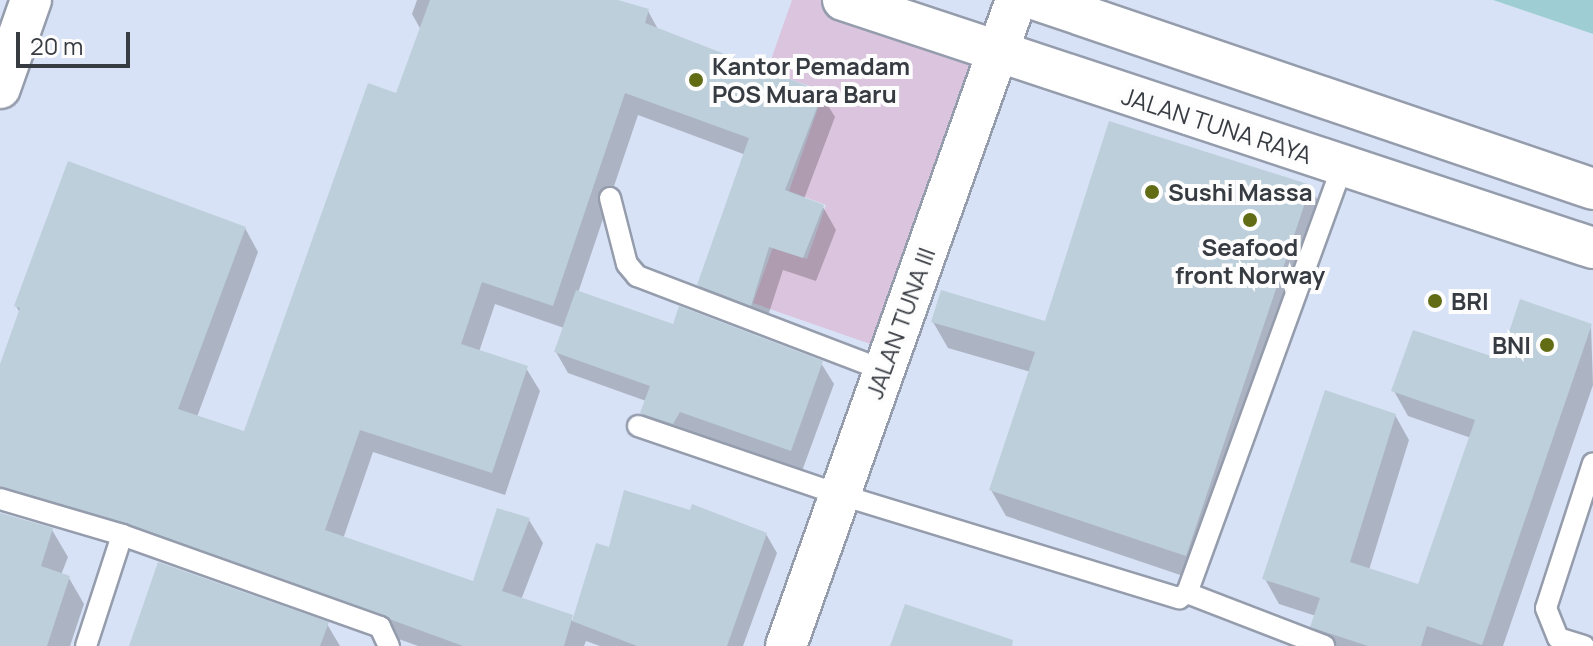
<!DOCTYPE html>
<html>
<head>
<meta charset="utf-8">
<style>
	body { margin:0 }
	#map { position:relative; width:1593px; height:646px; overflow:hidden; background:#e9f0ff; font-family:Manrope,sans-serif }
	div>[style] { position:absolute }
	.built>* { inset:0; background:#d8e2f6 }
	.green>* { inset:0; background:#dbc4dd }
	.water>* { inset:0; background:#9eced4 }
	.shadow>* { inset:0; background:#0003 }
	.building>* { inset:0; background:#bdcfdb }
	.roads { filter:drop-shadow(2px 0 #959dad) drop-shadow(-2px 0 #959dad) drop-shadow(0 2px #959dad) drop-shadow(0 -2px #959dad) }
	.service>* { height:20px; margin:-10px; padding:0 10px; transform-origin:10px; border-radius:10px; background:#fff }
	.minor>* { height:40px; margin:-20px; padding:0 20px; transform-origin:20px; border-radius:20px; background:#fff }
	.dots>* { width:22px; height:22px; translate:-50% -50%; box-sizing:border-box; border:4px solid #fdfdfd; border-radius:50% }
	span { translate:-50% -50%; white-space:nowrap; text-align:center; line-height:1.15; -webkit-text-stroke:8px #fdfdfd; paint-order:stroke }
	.poi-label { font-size:24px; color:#373b42; font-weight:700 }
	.left { translate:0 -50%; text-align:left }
	.right { translate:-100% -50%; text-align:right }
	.street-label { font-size:24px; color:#373b42 }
	.scale { position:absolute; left:16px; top:32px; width:114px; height:36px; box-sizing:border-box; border:4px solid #373b42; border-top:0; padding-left:10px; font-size:24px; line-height:28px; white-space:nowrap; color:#373b42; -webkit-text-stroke:6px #fdfdfd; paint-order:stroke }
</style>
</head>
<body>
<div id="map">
	<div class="built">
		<div style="clip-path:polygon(0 0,1493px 0,1593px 34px,1593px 646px,0 646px)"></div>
	</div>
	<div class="green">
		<div style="clip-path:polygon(792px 0,826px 0,980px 55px,876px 346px,753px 303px,773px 247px,807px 259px,826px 205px,789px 191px,824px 91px,767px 71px)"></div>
	</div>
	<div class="water">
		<div style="clip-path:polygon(1493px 0,1593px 0,1593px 34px)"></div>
	</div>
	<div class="shadow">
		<div style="clip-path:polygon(417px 0,611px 0,648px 11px,659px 31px,821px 94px,835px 117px,804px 199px,823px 207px,836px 230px,816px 281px,783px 270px,764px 328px,713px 308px,699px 285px,746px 155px,638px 115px,578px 293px,674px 326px,821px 363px,834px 384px,802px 471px,692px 432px,685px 444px,654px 434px,642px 413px,646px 401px,568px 373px,556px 352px,564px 328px,495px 304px,479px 352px,526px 368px,540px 391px,505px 495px,373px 452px,343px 539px,474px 584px,529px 520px,543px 543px,521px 600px,574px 621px,610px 550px,766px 534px,777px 553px,743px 646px,600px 646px,586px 641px,584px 646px,418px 646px,141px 546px,0 502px,0 370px,20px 313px,16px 306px,245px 228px,258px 252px,197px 417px,245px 434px,398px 96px,421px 30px,412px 14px)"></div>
		<div style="clip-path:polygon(1310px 187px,1325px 213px,1201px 582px,1006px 516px,991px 490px,1031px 372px,948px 348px,933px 322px,1047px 324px)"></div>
		<div style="clip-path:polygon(1591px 326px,1593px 385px,1503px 646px,1324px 646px,1313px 627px,1316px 616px,1279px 604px,1265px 579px,1395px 415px,1409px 440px,1369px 570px,1419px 587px,1471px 438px,1408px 416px,1394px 391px,1501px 362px)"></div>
		<div style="clip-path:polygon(0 526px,52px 530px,68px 557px,61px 575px,69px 578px,84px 604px,70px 646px,0 646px)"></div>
		<div style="clip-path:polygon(327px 624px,340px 646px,131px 646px)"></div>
	</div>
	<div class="building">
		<div style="clip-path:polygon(430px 0,618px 0,649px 9px,645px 23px,823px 92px,785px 190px,824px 205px,803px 258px,769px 247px,751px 306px,697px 285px,749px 138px,625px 93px,553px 306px,482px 282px,461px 344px,528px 366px,492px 473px,360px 430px,325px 530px,473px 581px,497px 508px,530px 518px,502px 591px,573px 615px,564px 646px,463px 646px,126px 523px,0 486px,0 364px,20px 308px,14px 306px,68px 161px,246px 227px,178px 409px,244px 431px,368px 83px,396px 93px)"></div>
		<div style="clip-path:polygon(1109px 121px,1311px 185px,1186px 556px,989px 490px,1035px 352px,931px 322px,941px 290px,1045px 321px)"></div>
		<div style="clip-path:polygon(576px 290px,673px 324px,679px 306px,823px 361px,791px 451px,680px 412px,673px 424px,640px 413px,650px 386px,554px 352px)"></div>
		<div style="clip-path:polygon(1520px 299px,1592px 324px,1482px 645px,1427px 626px,1421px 646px,1368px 646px,1310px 627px,1320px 598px,1262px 579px,1325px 390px,1396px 414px,1350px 562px,1418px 584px,1475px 420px,1391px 391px,1413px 330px,1500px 359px)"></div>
		<div style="clip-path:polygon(624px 490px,690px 510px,692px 504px,767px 533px,727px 646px,637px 646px,572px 621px,596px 543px,609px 547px)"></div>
		<div style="clip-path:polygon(0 513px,53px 528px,41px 566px,70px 576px,47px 646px,0 646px)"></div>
		<div style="clip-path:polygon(158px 562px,329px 622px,320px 646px,129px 646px)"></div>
		<div style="clip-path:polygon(905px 604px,1013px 640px,1012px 646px,890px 646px)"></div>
	</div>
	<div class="roads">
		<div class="service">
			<div style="left:610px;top:198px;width:68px;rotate:75.6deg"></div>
			<div style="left:627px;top:264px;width:16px;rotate:50deg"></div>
			<div style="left:637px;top:276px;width:263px;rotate:20.9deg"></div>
			<div style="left:638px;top:426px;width:211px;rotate:18.8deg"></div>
			<div style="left:838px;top:494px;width:357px;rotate:17deg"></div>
			<div style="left:1179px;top:598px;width:9px;rotate:-32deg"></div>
			<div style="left:1187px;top:593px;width:454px;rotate:-70deg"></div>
			<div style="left:0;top:499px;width:127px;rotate:16.4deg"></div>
			<div style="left:122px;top:535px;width:274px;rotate:19.6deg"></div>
			<div style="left:380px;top:627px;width:21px;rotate:65deg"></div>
			<div style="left:1187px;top:593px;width:147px;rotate:21.1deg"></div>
			<div style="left:86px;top:646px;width:117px;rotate:-72deg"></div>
			<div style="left:1584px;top:646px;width:27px;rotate:-163deg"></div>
			<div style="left:1558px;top:638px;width:32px;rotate:-112deg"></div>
			<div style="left:1546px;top:608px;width:152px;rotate:-72deg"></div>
		</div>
		<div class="minor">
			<div style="left:843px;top:0;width:790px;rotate:18.3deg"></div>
			<div style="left:1037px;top:0;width:587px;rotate:18.77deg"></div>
			<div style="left:0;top:88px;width:93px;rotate:-70.6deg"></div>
			<div style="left:786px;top:646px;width:686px;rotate:-70.4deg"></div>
		</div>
	</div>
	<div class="dots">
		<div style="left:696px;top:80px;background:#616c14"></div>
		<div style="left:1152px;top:192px;background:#616c14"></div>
		<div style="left:1250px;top:220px;background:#616c14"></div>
		<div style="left:1435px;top:301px;background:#616c14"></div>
		<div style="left:1547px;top:345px;background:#616c14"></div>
	</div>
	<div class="poi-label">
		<span class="left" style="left:712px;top:80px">Kantor Pemadam<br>POS Muara Baru</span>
		<span class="left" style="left:1168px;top:192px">Sushi Massa</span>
		<span style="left:1250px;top:261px">Seafood<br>front Norway</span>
		<span class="left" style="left:1451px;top:301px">BRI</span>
		<span class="right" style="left:1531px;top:345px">BNI</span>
	</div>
	<div class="street-label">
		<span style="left:1217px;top:125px;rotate:18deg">JALAN TUNA RAYA</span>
		<span style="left:900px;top:323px;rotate:-70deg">JALAN TUNA III</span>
	</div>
	<div class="scale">20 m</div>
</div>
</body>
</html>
